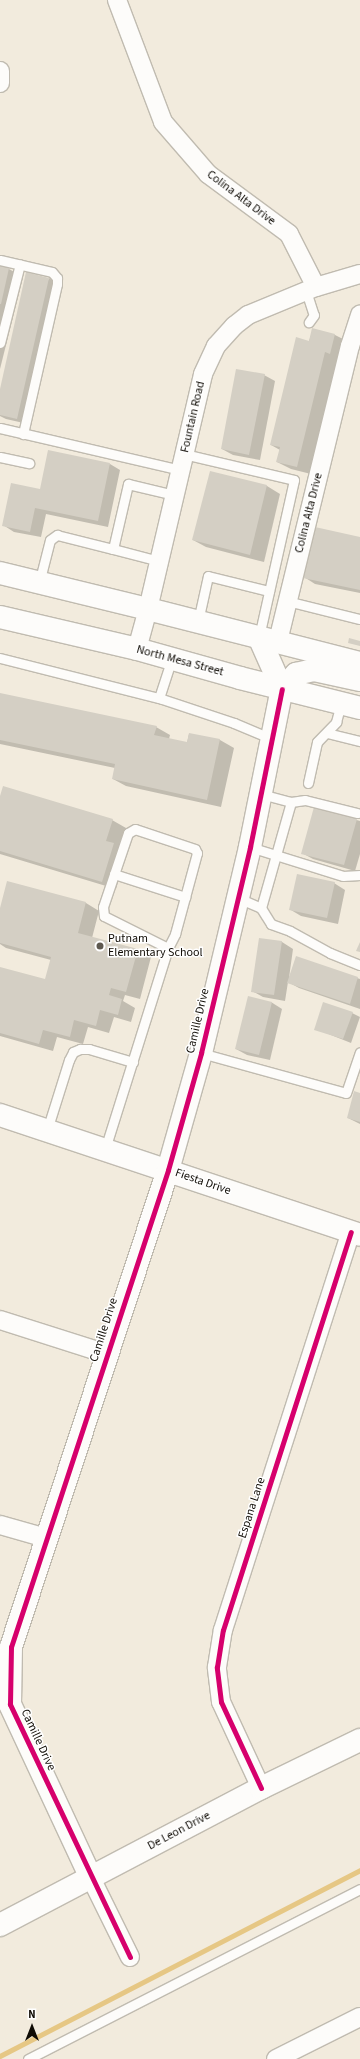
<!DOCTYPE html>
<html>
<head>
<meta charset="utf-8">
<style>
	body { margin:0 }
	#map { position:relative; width:360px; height:2059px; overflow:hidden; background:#f2ebdd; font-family:"Source Sans 3",sans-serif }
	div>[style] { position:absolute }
	.shadow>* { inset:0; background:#0003 }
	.stream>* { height:4.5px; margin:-2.25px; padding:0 2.25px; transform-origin:2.25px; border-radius:2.25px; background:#e6c784 }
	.building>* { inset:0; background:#d4cfc4 }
	.roads { filter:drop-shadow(1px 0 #c0bbb0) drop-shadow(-1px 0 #c0bbb0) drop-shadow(0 1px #c0bbb0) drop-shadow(0 -1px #c0bbb0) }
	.lane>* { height:9px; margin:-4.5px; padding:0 4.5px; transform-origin:4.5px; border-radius:4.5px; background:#fdfcfa }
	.street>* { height:18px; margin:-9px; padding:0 9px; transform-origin:9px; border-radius:9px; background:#fdfcfa }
	.secondary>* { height:22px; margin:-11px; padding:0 11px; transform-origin:11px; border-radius:11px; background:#fdfcfa }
	.primary>* { height:22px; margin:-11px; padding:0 11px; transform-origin:11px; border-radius:11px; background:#fdfcfa }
	.cycleway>* { height:5px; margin:-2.5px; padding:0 2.5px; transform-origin:2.5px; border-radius:2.5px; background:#d6006c }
	.dots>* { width:11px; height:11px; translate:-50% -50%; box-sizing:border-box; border:2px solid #fff; border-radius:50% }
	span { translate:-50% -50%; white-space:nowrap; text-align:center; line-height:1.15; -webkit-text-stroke:3px #fff; paint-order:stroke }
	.street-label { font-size:12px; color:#0f0b04 }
	.poi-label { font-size:12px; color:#0f0b04 }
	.left { translate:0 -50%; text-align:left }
	.north { position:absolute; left:12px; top:2007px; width:40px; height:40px; -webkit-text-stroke:3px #fff; paint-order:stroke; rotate:0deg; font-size:11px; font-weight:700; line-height:16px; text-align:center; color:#0f0b04 }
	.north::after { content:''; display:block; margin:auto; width:14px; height:18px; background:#0f0b04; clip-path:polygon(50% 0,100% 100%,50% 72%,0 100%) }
</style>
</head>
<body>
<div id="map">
	<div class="shadow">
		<div style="clip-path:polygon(0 267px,9px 269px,23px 277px,0 369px)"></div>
		<div style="clip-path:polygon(49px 278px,59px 285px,28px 424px,6px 419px,0 416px,0 394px)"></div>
		<div style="clip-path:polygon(313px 330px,335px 335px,349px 342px,311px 474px,291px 469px,277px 462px,280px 450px,271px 445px)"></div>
		<div style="clip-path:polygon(264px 375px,275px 381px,260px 460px,233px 455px,222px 449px)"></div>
		<div style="clip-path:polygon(110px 464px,120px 470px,108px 527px,46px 514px,41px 537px,14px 532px,3px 525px,41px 490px)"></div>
		<div style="clip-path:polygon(211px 472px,267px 486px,280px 494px,264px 562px,206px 547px,193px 540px)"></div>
		<div style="clip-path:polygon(360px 538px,360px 593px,315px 584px,304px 577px)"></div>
		<div style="clip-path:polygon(0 694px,156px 727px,170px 735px,169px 739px,187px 743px,189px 734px,220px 740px,234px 748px,221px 807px,126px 786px,113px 779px,115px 768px,0 744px)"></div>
		<div style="clip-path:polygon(0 800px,112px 820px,126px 828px,120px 848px,127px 852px,116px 889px,0 854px)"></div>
		<div style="clip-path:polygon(315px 808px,360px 821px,360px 854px,355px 871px,313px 859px,302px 853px)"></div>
		<div style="clip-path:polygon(8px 882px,86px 903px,99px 911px,92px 938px,137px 950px,151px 957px,140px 999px,125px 995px,123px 1001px,135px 1008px,131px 1022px,114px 1017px,109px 1033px,88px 1027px,83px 1044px,57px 1037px,53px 1051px,0 1036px,0 968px,46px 980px,51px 960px,6px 948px,0 944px,0 912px)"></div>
		<div style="clip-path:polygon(334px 883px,345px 890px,338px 924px,301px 916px,291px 910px)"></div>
		<div style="clip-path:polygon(260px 939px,282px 942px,293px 949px,289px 978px,297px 958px,360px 979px,360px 1009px,299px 988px,288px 982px,285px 1001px,263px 997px,252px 991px)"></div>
		<div style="clip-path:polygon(271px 1002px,282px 1009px,270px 1060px,247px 1055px,236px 1049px)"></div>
		<div style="clip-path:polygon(352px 1013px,360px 1017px,351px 1043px,316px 1029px)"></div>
		<div style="clip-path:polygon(360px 1094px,360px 1124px,348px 1118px)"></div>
	</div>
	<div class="stream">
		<div style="left:0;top:2056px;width:405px;rotate:-27.3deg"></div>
	</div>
	<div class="building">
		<div style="clip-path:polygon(0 266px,9px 268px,1px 304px,0 304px)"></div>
		<div style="clip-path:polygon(26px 272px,49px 278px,17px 419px,0 415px,0 389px)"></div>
		<div style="clip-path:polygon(312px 328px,335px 334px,330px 354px,325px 352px,297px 467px,276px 462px,280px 447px,270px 445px,296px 337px,309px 341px)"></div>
		<div style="clip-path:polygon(236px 369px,265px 374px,249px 455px,221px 449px)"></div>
		<div style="clip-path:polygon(48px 450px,110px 463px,98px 521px,35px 508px,30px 532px,2px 526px,11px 483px,40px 489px)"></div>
		<div style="clip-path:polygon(210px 471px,267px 485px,250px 555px,192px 540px)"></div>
		<div style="clip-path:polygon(315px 527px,360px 537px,360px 590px,303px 578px)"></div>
		<div style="clip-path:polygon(349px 638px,360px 641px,360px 646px,348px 643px)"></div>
		<div style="clip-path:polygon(0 693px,157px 726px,154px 735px,187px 742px,189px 733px,220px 739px,207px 800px,112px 779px,115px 764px,0 740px)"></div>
		<div style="clip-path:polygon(3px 786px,113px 819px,106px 841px,114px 843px,102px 882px,0 851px,0 796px)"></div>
		<div style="clip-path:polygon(314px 807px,357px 819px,344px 865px,301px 854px)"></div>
		<div style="clip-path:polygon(297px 874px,335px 882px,327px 918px,289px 910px)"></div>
		<div style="clip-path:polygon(7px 881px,86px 902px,78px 933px,138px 949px,126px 992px,111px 988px,109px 995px,122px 999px,118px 1015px,100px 1010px,96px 1026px,74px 1020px,70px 1037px,43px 1030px,39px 1044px,0 1033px,0 967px,45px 979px,51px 957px,0 943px,0 908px)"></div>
		<div style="clip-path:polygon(259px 938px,282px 941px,274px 995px,251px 992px)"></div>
		<div style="clip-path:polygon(360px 942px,360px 952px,356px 951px)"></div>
		<div style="clip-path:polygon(296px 956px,358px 977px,350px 1004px,287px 983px)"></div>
		<div style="clip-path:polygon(248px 996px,272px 1002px,259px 1055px,235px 1049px)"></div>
		<div style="clip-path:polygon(323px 1002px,353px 1012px,343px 1039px,314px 1030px)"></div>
		<div style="clip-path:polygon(354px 1091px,360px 1093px,360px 1122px,347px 1118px)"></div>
	</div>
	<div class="roads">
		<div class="lane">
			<div style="left:0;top:260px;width:53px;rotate:13deg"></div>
			<div style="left:52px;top:272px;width:8px;rotate:50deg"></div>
			<div style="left:57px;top:278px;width:6px;rotate:90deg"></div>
			<div style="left:57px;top:284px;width:154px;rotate:102.8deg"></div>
			<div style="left:306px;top:291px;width:25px;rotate:72deg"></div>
			<div style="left:314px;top:315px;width:9px;rotate:126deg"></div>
			<div style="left:0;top:343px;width:81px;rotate:-75.8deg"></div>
			<div style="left:0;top:428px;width:185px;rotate:13.1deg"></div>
			<div style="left:184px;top:454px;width:113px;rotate:13.3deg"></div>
			<div style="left:294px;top:480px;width:161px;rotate:102.6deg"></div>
			<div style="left:0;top:457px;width:30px;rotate:12deg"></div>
			<div style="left:159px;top:561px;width:48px;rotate:-165.4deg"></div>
			<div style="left:113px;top:549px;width:67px;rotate:-77deg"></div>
			<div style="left:128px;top:484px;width:47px;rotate:13.4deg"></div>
			<div style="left:39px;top:583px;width:44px;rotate:-75.7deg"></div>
			<div style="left:50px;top:540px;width:9px;rotate:-36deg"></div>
			<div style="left:57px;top:535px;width:58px;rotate:14deg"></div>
			<div style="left:287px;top:601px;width:75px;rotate:13.9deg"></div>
			<div style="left:198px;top:621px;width:46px;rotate:-77.5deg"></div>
			<div style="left:208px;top:576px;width:63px;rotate:13.8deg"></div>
			<div style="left:0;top:658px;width:167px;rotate:14.2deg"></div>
			<div style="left:162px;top:699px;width:76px;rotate:18.4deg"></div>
			<div style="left:234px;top:723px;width:41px;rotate:22.8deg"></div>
			<div style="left:159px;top:698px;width:42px;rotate:-72deg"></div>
			<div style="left:327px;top:733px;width:34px;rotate:14deg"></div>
			<div style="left:308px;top:783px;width:42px;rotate:-77.6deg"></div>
			<div style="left:317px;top:742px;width:28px;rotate:-46deg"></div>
			<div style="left:336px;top:722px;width:20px;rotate:-75deg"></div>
			<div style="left:261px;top:794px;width:31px;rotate:15deg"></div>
			<div style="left:291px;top:802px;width:14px;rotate:-8deg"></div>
			<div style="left:305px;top:800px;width:54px;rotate:14deg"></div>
			<div style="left:250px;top:847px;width:97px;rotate:17.3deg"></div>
			<div style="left:343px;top:876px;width:17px;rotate:-3deg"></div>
			<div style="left:114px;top:874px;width:75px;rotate:17.9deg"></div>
			<div style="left:238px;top:898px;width:25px;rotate:23deg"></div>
			<div style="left:261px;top:908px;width:19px;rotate:58deg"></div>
			<div style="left:271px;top:924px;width:20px;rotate:20deg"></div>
			<div style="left:290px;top:931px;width:46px;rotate:28.8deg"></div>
			<div style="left:330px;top:953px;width:32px;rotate:22deg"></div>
			<div style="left:261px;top:908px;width:110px;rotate:-74.2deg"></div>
			<div style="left:201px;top:1053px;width:150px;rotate:15.4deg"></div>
			<div style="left:346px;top:1093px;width:43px;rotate:-71.1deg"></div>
			<div style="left:47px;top:1130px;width:73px;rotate:-72.6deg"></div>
			<div style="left:69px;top:1060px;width:9px;rotate:-63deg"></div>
			<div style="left:73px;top:1052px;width:8px;rotate:-23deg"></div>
			<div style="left:80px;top:1049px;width:9px"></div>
			<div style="left:89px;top:1049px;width:46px;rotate:16.5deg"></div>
			<div style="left:105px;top:1149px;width:211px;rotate:-72.6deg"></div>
			<div style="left:168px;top:948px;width:16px;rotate:-63deg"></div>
			<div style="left:175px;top:934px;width:84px;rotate:-74.8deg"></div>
			<div style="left:197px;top:853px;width:4px;rotate:-117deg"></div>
			<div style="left:195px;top:849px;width:63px;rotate:-161.6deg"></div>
			<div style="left:135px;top:829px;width:8px;rotate:150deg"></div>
			<div style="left:128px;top:833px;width:78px;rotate:108.7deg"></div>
			<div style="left:103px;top:907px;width:9px;rotate:84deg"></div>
			<div style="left:104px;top:916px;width:72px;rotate:26.6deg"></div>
			<div style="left:28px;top:2059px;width:373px;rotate:-27.1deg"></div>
		</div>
		<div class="street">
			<div style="left:117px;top:0;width:130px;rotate:69.3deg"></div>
			<div style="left:163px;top:122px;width:69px;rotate:49.1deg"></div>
			<div style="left:208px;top:174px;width:101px;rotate:36.5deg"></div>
			<div style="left:289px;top:234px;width:59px;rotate:63deg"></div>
			<div style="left:0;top:71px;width:12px;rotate:90deg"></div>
			<div style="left:278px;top:641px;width:304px;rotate:-76.3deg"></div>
			<div style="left:350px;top:346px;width:33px;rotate:-72deg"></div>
			<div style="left:137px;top:649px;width:41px;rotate:-74.6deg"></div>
			<div style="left:148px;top:609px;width:241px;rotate:-76.8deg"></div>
			<div style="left:203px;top:374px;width:31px;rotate:-65deg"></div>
			<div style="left:216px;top:346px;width:27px;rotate:-48deg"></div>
			<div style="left:234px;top:326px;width:18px;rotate:-38deg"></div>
			<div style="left:248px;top:315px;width:74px;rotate:-22.4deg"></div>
			<div style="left:316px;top:287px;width:46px;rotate:-16.5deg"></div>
			<div style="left:0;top:1320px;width:112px;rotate:17.6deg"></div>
			<div style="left:0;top:1525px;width:48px;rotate:15.8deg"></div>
			<div style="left:261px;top:1788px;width:95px;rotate:-114.9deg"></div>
			<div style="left:221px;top:1702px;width:35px;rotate:-97deg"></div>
			<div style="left:217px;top:1667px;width:37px;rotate:-81deg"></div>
			<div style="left:223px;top:1630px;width:418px;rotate:-72.2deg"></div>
			<div style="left:91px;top:1878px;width:88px;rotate:63.7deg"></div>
			<div style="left:276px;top:2059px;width:94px;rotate:-26.6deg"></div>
		</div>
		<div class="secondary">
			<div style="left:0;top:1115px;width:379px;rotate:18.4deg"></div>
			<div style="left:91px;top:1878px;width:192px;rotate:-115deg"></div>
			<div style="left:10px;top:1704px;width:57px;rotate:-89deg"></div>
			<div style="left:11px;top:1647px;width:502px;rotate:-71.78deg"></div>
			<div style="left:168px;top:1170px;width:122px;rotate:-74.2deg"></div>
			<div style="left:201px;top:1053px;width:212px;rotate:-76.6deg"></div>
			<div style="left:250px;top:847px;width:161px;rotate:-78.6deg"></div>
			<div style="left:0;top:1925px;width:295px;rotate:-27.7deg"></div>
			<div style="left:261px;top:1788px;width:110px;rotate:-25.9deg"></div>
		</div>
		<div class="primary">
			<div style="left:0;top:573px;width:152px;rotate:13.7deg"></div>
			<div style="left:148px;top:609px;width:219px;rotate:14.3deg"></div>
			<div style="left:0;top:617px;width:141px;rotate:13.1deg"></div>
			<div style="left:137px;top:649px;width:107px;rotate:15.7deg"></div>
			<div style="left:240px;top:678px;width:124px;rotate:14deg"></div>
			<div style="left:259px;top:637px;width:57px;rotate:66.1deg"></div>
			<div style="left:282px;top:689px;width:21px;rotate:-47deg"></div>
			<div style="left:296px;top:674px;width:18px;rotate:-13deg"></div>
			<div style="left:314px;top:670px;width:47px;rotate:12.3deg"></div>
		</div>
	</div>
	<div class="cycleway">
		<div style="left:261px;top:1788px;width:95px;rotate:-114.9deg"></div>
		<div style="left:221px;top:1702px;width:35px;rotate:-97deg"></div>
		<div style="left:217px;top:1667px;width:37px;rotate:-81deg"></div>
		<div style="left:223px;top:1630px;width:418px;rotate:-72.2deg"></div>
		<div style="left:130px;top:1957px;width:280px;rotate:-115.4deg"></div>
		<div style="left:10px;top:1704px;width:57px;rotate:-89deg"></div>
		<div style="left:11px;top:1647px;width:502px;rotate:-71.78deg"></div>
		<div style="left:168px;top:1170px;width:122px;rotate:-74.2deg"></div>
		<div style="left:201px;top:1053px;width:212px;rotate:-76.6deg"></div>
		<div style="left:250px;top:847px;width:161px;rotate:-78.6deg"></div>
	</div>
	<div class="dots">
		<div style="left:100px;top:946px;background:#5e5950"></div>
	</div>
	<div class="street-label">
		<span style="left:241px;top:198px;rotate:37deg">Colina Alta Drive</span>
		<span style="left:193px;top:417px;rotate:-77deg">Fountain Road</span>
		<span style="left:309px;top:513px;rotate:-76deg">Colina Alta Drive</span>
		<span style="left:180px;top:661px;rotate:15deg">North Mesa Street</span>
		<span style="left:198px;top:1021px;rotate:-77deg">Camille Drive</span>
		<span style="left:203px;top:1182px;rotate:19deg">Fiesta Drive</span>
		<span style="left:104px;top:1330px;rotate:-72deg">Camille Drive</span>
		<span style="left:252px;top:1508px;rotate:-72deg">Espana Lane</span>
		<span style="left:38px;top:1740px;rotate:65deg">Camille Drive</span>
		<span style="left:179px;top:1831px;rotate:-28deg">De Leon Drive</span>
	</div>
	<div class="poi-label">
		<span class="left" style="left:108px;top:946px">Putnam<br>Elementary School</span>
	</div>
	<div class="north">N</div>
</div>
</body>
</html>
